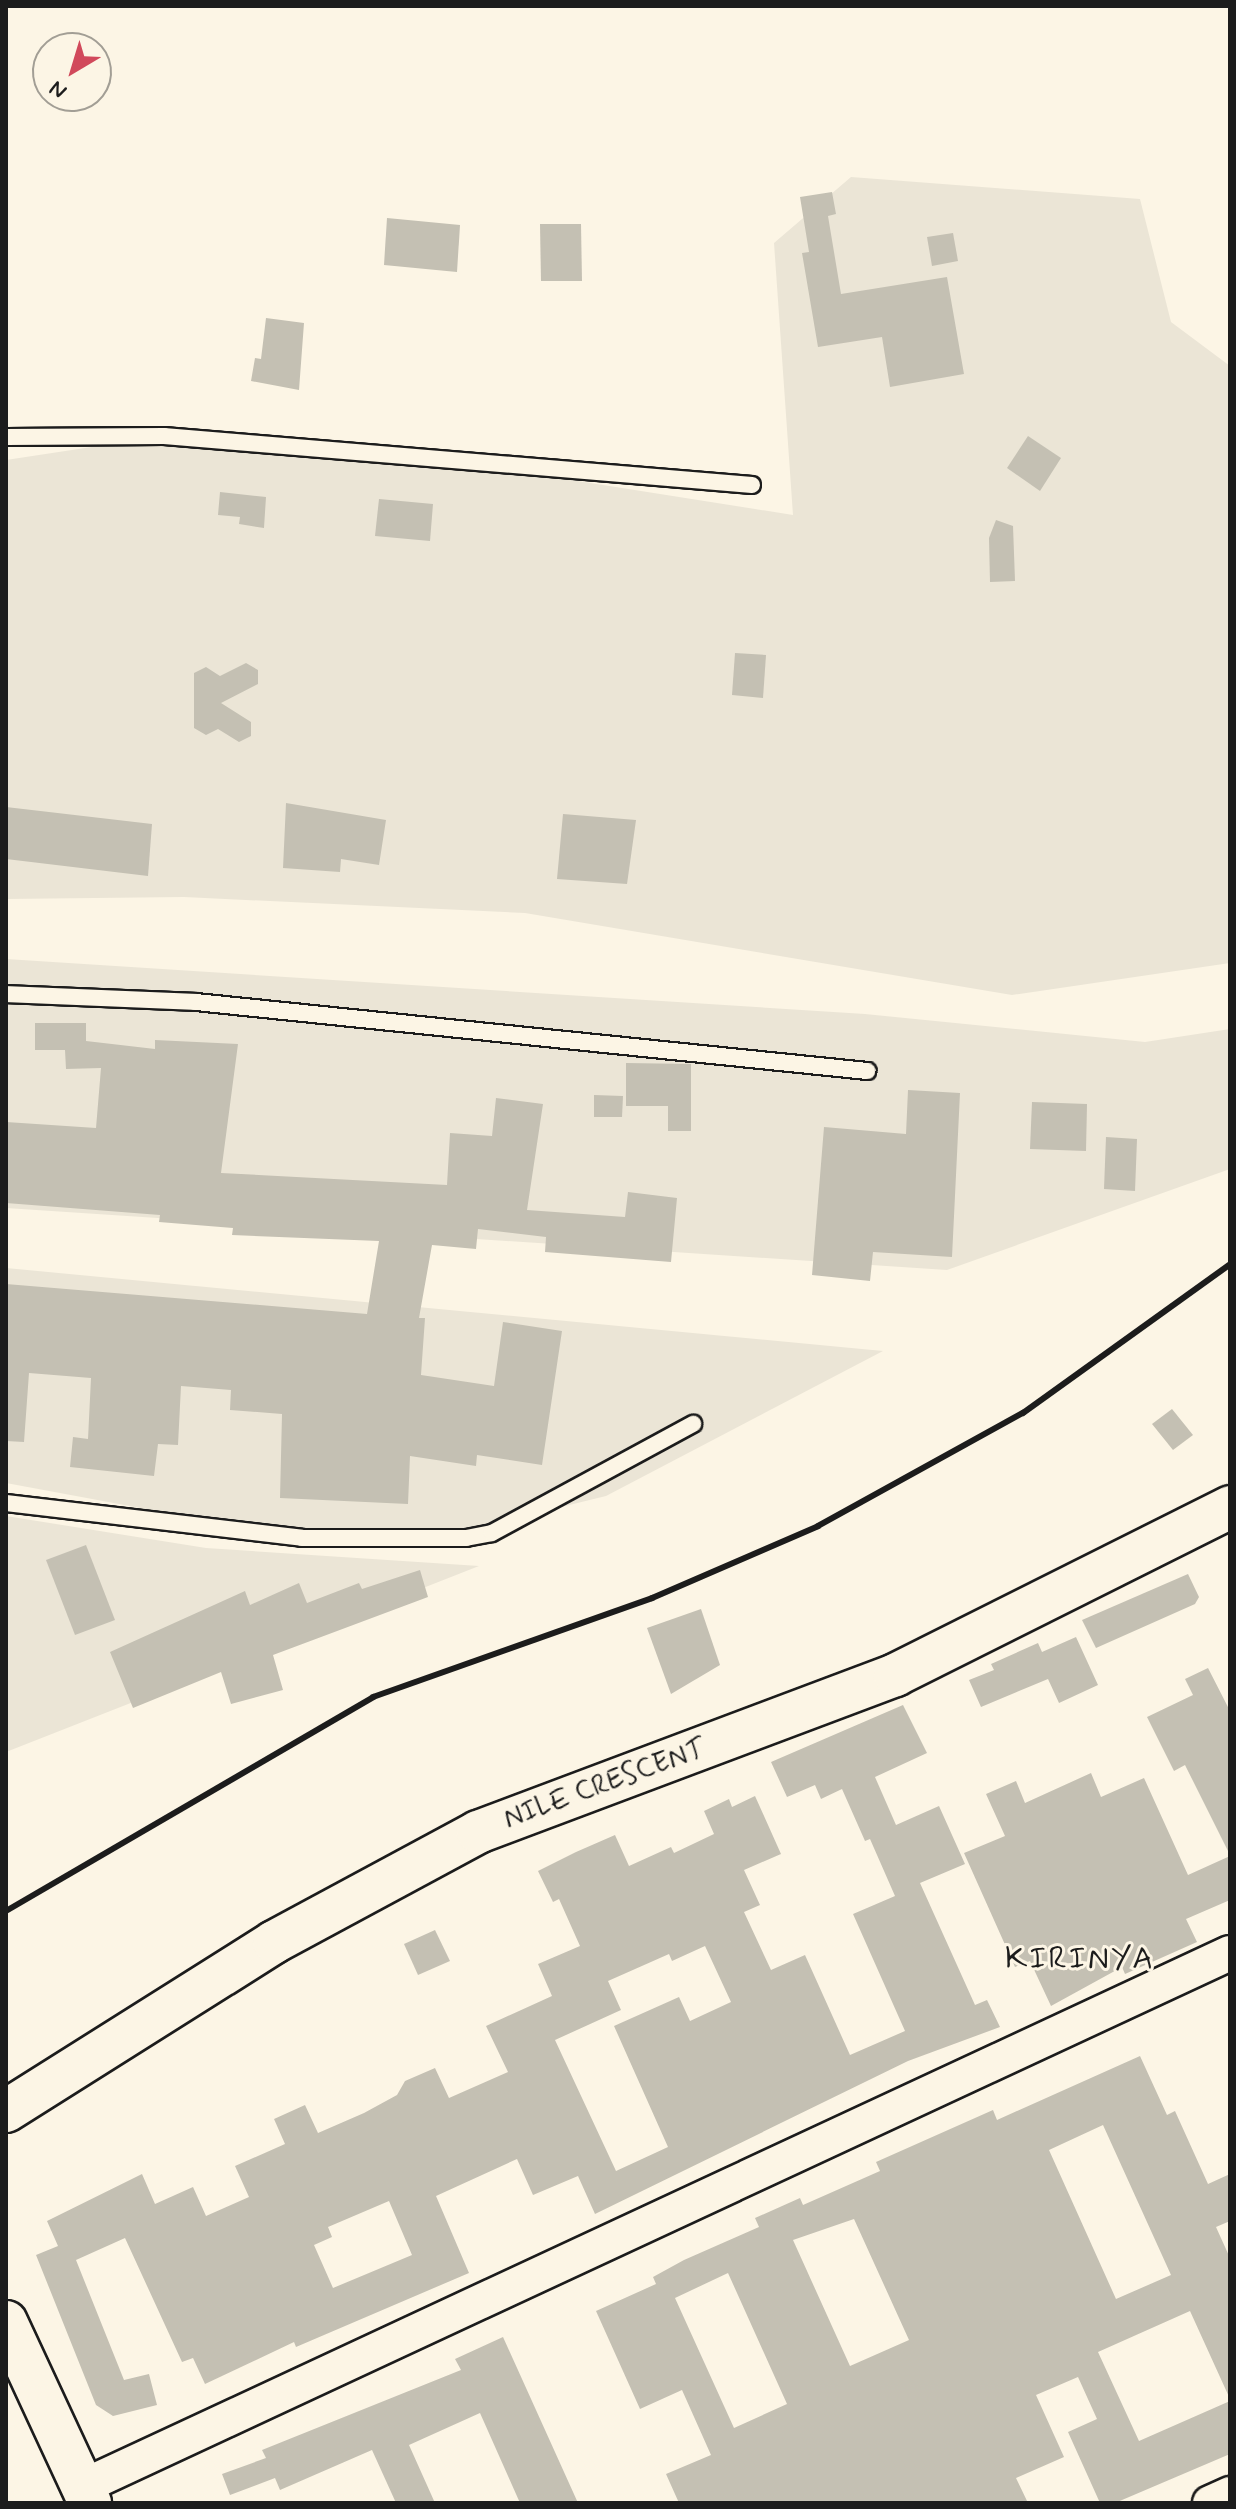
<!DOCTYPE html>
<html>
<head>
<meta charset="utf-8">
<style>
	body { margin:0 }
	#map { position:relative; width:1236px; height:2509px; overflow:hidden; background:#fcf5e5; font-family:Mynerve,sans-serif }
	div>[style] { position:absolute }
	.built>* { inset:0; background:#ebe5d6 }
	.building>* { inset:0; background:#c4c0b3 }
	.roads { filter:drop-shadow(2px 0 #1c1c1c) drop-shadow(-2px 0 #1c1c1c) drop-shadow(0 2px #1c1c1c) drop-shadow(0 -2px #1c1c1c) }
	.service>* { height:16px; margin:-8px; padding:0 8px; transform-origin:8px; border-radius:8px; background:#fcf5e5 }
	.minor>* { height:34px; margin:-17px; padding:0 17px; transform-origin:17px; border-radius:17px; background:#fcf5e5 }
	.tertiary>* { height:42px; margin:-21px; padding:0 21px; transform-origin:21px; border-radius:21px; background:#fcf5e5 }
	.rail>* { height:6px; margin:-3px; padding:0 3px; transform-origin:3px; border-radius:3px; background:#1c1c1c }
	span { translate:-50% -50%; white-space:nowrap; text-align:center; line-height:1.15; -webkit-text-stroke:6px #fcf5e5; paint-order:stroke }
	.street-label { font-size:28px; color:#1c1c1c }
	.quarter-label { font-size:32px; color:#1c1c1c; letter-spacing:2px }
	.frame { position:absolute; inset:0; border:8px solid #1c1c1c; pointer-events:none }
	.north { position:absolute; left:32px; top:32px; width:80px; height:80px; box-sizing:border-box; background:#fcf5e5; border:2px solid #a29e95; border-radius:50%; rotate:218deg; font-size:22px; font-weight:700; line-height:32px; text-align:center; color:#1c1c1c }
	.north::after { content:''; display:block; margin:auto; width:28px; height:36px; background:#d1495b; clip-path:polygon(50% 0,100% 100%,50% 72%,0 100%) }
</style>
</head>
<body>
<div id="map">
	<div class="built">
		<div style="clip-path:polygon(851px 177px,1140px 199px,1171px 322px,1230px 366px,1230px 963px,1012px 995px,525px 913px,184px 897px,6px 899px,6px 460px,164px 436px,445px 460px,793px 515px,774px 243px)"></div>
		<div style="clip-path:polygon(6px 959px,865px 1014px,1145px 1042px,1230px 1029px,1230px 1169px,947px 1270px,6px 1208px)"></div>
		<div style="clip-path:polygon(6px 1268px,883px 1351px,606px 1496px,435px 1538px,302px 1538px,6px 1483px)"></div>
		<div style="clip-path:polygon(6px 1516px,206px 1548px,479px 1566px,6px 1752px)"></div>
	</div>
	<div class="building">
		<div style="clip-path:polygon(832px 192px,836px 214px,828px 216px,841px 294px,947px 277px,964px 374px,890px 387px,882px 337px,818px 347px,802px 253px,809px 252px,800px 197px)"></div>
		<div style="clip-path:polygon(387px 218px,460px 225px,457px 272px,384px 265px)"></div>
		<div style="clip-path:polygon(540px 224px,581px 224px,582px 281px,541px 281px)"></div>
		<div style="clip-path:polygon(953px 233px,958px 261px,932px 266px,927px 237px)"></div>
		<div style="clip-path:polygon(266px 318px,304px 323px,299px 390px,251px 381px,255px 358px,261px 359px)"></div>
		<div style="clip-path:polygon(1028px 436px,1061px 458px,1040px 491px,1007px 468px)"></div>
		<div style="clip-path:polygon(220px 492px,266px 497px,264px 528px,239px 524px,240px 517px,218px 515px)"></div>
		<div style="clip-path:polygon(379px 499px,433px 504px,430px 541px,375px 536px)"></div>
		<div style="clip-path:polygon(996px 520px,1013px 526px,1015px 581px,990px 582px,989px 538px)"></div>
		<div style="clip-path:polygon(735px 653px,766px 655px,763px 698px,732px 695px)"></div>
		<div style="clip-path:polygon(246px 663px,258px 670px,258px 684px,221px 703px,251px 722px,251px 736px,239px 742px,218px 729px,206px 735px,194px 728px,194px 673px,206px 667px,220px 676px)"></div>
		<div style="clip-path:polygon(286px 803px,386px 820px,379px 865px,341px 859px,340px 872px,283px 868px)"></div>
		<div style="clip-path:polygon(6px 807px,152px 824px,148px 876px,6px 859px)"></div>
		<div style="clip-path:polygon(563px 814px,636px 820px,627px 884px,557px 879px)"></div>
		<div style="clip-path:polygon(35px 1023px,86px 1023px,86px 1041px,155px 1049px,155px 1040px,238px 1044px,221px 1173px,447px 1185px,450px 1133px,492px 1136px,496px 1098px,543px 1104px,527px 1210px,625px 1217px,628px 1192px,677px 1198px,671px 1262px,545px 1252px,546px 1237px,478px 1229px,476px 1249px,432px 1245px,419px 1318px,425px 1318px,421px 1375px,494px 1386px,503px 1322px,562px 1331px,542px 1465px,477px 1455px,476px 1466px,410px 1456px,408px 1504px,280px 1498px,282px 1414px,230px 1410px,231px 1390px,181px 1386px,178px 1445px,158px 1444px,154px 1476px,70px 1467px,73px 1437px,88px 1439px,91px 1378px,29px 1373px,24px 1442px,6px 1441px,6px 1284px,367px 1314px,379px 1241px,232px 1235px,233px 1228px,159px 1222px,160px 1215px,6px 1203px,6px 1122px,96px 1128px,101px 1068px,66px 1069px,65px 1050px,35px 1050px)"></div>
		<div style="clip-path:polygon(626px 1063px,691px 1064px,691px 1131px,668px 1131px,668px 1106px,626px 1106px)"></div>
		<div style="clip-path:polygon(908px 1090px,960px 1093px,952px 1257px,873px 1252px,870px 1281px,812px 1275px,824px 1127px,906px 1134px)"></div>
		<div style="clip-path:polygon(594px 1095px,623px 1096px,622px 1117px,594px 1117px)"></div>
		<div style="clip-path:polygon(1032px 1102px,1087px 1104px,1086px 1151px,1030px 1149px)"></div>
		<div style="clip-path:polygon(1106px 1137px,1137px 1139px,1135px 1191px,1104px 1189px)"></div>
		<div style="clip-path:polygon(1172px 1409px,1193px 1435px,1173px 1450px,1152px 1424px)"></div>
		<div style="clip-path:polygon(86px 1545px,115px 1620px,75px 1635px,46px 1560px)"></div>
		<div style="clip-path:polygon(420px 1570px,428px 1597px,273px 1655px,283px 1690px,231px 1704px,221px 1672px,133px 1708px,110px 1652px,245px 1591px,250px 1605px,299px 1583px,307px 1603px,359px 1583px,362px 1589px)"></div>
		<div style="clip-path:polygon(1188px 1574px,1199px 1597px,1195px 1604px,1096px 1648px,1082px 1620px)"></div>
		<div style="clip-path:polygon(701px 1609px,720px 1665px,671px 1694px,647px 1628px)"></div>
		<div style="clip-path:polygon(1076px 1637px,1098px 1685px,1059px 1703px,1048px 1679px,981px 1707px,969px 1680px,994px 1670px,991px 1664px,1038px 1643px,1042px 1652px)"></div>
		<div style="clip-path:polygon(1208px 1668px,1230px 1711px,1230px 1855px,1185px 1765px,1174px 1771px,1147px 1717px,1193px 1695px,1185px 1679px)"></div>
		<div style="clip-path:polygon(evenodd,903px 1705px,927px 1753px,875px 1777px,896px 1825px,939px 1806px,965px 1864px,920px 1883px,975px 2005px,987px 2000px,1000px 2027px,908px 2061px,595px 2214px,578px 2176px,533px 2195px,517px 2159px,436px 2196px,469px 2273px,296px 2347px,294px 2342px,205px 2384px,193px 2358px,182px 2362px,125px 2238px,76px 2260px,124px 2380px,149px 2374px,157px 2405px,113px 2416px,96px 2405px,36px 2255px,58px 2246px,47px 2221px,142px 2174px,155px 2204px,193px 2187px,206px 2216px,249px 2197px,235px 2166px,285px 2144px,274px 2119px,305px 2105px,318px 2133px,364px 2113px,397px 2095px,405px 2081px,435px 2068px,449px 2098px,508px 2072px,486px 2026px,552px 1996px,538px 1964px,580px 1946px,559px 1899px,553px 1902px,538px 1871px,576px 1852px,615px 1835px,629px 1866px,671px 1847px,674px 1853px,714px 1834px,704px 1811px,729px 1799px,732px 1807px,755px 1796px,781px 1854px,744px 1870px,760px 1905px,744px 1912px,771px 1970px,805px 1955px,850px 2055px,905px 2031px,853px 1914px,895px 1896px,870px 1839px,865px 1841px,842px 1789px,821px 1799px,815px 1785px,787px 1797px,771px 1762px,903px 1705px,705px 1946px,731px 2002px,690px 2021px,679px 1997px,614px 2026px,668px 2147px,616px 2171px,555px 2040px,621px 2010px,608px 1981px,669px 1954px,672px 1961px,705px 1946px,903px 1705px,389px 2201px,412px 2255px,333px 2288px,314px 2245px,332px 2237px,328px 2227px,389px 2201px)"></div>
		<div style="clip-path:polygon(1091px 1773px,1101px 1797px,1144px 1778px,1188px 1875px,1230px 1856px,1230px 1900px,1186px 1919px,1197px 1942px,1125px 1974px,1122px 1967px,1051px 2006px,1030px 1961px,1015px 1967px,964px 1853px,1005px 1836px,986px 1794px,1016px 1781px,1025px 1803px)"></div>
		<div style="clip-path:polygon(435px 1930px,450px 1961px,418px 1975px,404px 1944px)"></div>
		<div style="clip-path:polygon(evenodd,1140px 2056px,1167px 2115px,1175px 2111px,1208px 2184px,1230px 2174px,1230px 2221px,1216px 2227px,1230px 2258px,1230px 2399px,1190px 2311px,1098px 2352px,1139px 2441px,1230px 2401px,1230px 2454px,1115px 2503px,1100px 2503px,1068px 2432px,1097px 2419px,1078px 2377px,1036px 2395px,1064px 2457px,1016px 2478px,1028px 2503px,679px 2503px,666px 2474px,711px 2455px,682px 2390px,640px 2409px,596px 2311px,656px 2284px,653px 2277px,684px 2260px,759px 2227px,755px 2218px,800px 2198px,803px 2205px,880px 2171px,876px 2162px,993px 2110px,997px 2120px,1140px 2056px,1103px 2125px,1171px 2275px,1116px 2299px,1049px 2150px,1103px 2125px,1140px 2056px,854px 2219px,909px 2340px,850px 2366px,793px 2240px,854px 2219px,1140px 2056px,728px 2273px,787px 2404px,734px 2428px,675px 2298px,728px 2273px)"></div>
		<div style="clip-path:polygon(503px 2337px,578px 2503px,520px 2503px,480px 2413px,409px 2445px,435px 2503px,396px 2503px,372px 2450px,280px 2490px,275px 2478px,230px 2495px,222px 2474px,266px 2458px,262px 2450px,461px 2370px,455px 2359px)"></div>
	</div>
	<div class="roads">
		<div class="service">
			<div style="left:6px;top:437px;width:158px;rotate:-0.4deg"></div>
			<div style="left:164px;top:436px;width:590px;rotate:4.76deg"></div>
			<div style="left:6px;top:994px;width:190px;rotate:2.4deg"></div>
			<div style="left:196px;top:1002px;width:675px;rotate:5.87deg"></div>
			<div style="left:6px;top:1503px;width:298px;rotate:6.7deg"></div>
			<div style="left:302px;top:1538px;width:164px"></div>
			<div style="left:466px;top:1538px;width:26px;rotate:-11deg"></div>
			<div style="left:492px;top:1533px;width:229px;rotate:-28.5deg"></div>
		</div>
		<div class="minor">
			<div style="left:82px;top:2487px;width:1266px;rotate:-24.95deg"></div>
			<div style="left:1210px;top:2503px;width:22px;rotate:-24deg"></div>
		</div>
		<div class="tertiary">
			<div style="left:6px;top:2111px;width:317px;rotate:-32.2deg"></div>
			<div style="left:274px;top:1942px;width:232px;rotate:-28.3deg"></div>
			<div style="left:478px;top:1832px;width:446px;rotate:-20.6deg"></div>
			<div style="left:895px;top:1675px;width:375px;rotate:-26.6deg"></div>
			<div style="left:6px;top:2322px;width:200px;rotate:65.1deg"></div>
		</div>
	</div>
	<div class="rail">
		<div style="left:6px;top:1911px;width:425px;rotate:-30.2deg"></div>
		<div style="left:373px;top:1697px;width:296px;rotate:-19.5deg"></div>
		<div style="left:652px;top:1598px;width:181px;rotate:-23.4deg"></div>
		<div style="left:818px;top:1526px;width:234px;rotate:-28.9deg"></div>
		<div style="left:1023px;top:1413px;width:255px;rotate:-35.7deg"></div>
	</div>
	<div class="street-label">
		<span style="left:605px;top:1785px;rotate:-20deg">NILE CRESCENT</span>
	</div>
	<div class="quarter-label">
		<span style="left:1080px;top:1959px">KIRINYA</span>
	</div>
	<div class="frame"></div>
	<div class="north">N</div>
</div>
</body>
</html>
